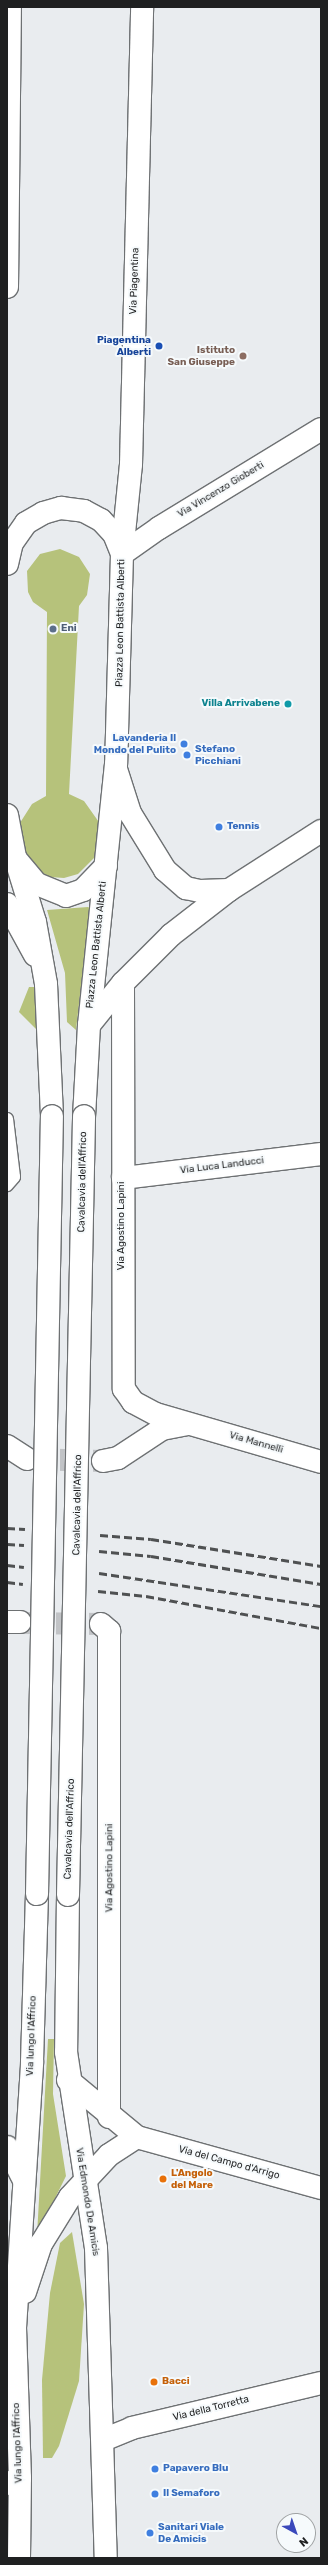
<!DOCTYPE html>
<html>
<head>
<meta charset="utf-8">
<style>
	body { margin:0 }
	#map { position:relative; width:328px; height:2565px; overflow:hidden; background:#e9ecef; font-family:Rubik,sans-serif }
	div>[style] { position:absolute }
	.green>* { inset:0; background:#b6c27b }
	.minor-tunnel>* { height:22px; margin-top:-11px; transform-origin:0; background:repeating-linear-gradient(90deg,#c1c3c6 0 22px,transparent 0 33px) }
	.roads { filter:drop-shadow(1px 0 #6e7173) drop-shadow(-1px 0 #6e7173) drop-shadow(0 1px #6e7173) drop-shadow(0 -1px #6e7173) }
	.service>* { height:12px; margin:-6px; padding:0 6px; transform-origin:6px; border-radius:6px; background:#fff }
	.minor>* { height:22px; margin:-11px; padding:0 11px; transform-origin:11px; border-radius:11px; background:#fff }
	.tertiary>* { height:22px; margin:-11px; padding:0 11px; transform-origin:11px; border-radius:11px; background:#fff }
	.rail>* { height:3px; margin-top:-1.5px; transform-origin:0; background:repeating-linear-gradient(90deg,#4f5152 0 8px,transparent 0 12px) }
	.bridges { filter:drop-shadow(1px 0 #6e7173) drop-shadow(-1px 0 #6e7173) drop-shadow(0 1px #6e7173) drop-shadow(0 -1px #6e7173) }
	.tertiary-bridge>* { height:22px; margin:-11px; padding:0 11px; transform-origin:11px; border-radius:11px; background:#fff }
	.dots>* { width:11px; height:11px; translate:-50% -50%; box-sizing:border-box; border:2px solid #f6fafc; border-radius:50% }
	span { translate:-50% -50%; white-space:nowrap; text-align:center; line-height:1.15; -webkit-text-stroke:4px #f6fafc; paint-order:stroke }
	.street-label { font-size:10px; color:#1f2021 }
	.transit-label { font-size:10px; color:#164399; font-weight:700 }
	.right { translate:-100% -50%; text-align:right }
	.education-label { font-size:10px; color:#785e54; font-weight:700 }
	.service-label { font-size:10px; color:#4e5e75; font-weight:700 }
	.left { translate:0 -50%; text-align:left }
	.culture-label { font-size:10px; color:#0d838f; font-weight:700 }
	.shop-label { font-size:10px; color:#366cbe; font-weight:700 }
	.food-label { font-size:10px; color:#c56008; font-weight:700 }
	.frame { position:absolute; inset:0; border:8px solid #1f2021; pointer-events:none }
	.north { position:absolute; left:276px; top:2513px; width:40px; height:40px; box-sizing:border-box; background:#f6fafc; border:1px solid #a0a3a4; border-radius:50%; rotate:140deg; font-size:11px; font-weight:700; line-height:16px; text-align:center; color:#1f2021 }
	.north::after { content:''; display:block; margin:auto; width:14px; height:18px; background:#3a48bb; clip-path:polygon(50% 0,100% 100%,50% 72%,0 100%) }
</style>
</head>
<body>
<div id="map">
	<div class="green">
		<div style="clip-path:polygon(60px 549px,79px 557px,90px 574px,87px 595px,79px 606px,69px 794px,84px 801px,101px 825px,99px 853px,78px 874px,64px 878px,50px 877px,27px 864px,18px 826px,32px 804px,46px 796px,47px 612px,33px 602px,28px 592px,27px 571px,40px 554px)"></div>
		<div style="clip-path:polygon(88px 907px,90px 908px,76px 1030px,67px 1022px,65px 973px,47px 910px)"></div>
		<div style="clip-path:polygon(29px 987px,34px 987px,40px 1033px,19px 1012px)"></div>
		<div style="clip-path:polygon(48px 2039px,54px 2039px,53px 2094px,66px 2176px,37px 2235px)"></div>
		<div style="clip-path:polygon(72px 2232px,84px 2304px,79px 2381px,59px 2446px,52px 2458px,43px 2458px,42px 2380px,50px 2293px,60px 2243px)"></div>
	</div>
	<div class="minor-tunnel">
		<div style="left:27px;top:1459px;width:76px;rotate:1.5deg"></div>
		<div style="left:23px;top:1623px;width:78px;rotate:0.7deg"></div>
	</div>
	<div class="roads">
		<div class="service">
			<div style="left:7px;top:1119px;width:58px;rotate:83.1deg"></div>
			<div style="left:14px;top:1177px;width:11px;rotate:131deg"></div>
		</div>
		<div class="minor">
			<div style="left:122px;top:554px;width:45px;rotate:-35.1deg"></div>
			<div style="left:159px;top:528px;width:190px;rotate:-31.4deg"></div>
			<div style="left:116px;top:769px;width:46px;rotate:72.3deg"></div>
			<div style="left:130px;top:813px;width:67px;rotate:58.4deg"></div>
			<div style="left:165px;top:870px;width:28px;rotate:41deg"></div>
			<div style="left:186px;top:888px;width:14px;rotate:12deg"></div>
			<div style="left:200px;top:891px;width:29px;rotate:-2deg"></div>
			<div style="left:15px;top:858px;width:34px;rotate:50deg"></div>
			<div style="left:37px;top:884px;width:31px;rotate:22deg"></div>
			<div style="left:66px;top:896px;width:18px;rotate:-19deg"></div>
			<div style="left:83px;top:890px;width:33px;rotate:-46deg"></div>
			<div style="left:123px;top:983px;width:406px;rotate:89.9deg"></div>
			<div style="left:124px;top:1389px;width:16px;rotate:55deg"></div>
			<div style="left:133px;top:1402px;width:26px;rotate:28deg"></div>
			<div style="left:156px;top:1414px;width:172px;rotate:16.2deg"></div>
			<div style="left:89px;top:1025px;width:54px;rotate:-51deg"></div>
			<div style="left:123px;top:983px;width:68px;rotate:-45deg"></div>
			<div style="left:171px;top:935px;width:73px;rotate:-37.8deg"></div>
			<div style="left:229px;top:890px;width:109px;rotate:-32.7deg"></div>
			<div style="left:123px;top:1178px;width:199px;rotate:-6.9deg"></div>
			<div style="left:7px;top:1446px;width:24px;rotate:33deg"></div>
			<div style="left:103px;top:1461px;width:15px;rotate:-11deg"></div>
			<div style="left:118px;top:1458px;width:53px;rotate:-33.4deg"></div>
			<div style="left:162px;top:1429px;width:25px;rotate:-11deg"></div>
			<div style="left:7px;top:1622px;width:13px"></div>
			<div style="left:101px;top:1624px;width:11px;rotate:41deg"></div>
			<div style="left:109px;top:1631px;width:486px;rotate:90deg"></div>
			<div style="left:7px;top:2147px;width:35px;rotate:63deg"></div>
			<div style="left:7px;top:2484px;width:14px;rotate:-25deg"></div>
		</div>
		<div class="tertiary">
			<div style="left:7px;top:287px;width:280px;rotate:-89.4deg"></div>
			<div style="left:122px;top:553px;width:89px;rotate:-84.2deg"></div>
			<div style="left:131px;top:464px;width:457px;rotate:-88.6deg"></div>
			<div style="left:7px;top:564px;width:22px;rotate:-77deg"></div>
			<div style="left:12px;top:543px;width:24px;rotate:-55deg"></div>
			<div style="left:26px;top:523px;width:20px;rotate:-30deg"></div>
			<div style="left:43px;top:513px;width:19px;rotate:-16deg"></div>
			<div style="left:61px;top:508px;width:23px;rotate:7deg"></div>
			<div style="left:84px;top:511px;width:19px;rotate:28deg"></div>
			<div style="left:101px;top:520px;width:19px;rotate:47deg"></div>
			<div style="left:114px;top:534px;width:22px;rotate:68deg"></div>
			<div style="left:122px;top:554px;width:210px;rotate:91.6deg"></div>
			<div style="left:116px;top:764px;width:262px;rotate:95.9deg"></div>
			<div style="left:89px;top:1025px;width:91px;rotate:93.1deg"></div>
			<div style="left:7px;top:815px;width:43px;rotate:79.2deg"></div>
			<div style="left:15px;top:857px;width:68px;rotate:72.9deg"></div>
			<div style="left:35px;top:922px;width:63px;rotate:79.9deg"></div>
			<div style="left:46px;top:984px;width:132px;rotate:87.4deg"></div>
			<div style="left:7px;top:904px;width:58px;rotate:61.2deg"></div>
			<div style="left:68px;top:1895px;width:157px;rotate:90.7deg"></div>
			<div style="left:66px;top:2052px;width:198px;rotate:81.3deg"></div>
			<div style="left:96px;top:2248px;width:310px;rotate:88.2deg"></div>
			<div style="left:68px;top:2080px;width:89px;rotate:39.6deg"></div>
			<div style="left:137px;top:2137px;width:191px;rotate:15.5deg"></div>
			<div style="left:25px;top:2292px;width:51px;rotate:-71.6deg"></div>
			<div style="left:41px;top:2244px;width:55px;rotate:-58.3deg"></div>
			<div style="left:70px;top:2197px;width:57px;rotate:-47.1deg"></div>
			<div style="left:109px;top:2155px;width:33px;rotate:-33deg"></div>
			<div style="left:103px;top:2440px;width:31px;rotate:-22deg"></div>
			<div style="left:132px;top:2428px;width:194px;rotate:-13.4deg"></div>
			<div style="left:19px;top:2558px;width:80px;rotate:-89.3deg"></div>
			<div style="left:20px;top:2478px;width:150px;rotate:-91.9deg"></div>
			<div style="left:15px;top:2328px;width:267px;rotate:-86.3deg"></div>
			<div style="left:32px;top:2062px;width:168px;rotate:-88.3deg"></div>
		</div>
	</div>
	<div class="rail">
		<div style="left:7px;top:1528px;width:18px;rotate:3deg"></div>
		<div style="left:100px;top:1535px;width:51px;rotate:4.5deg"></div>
		<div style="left:151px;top:1539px;width:172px;rotate:9deg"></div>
		<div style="left:7px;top:1544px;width:17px;rotate:3deg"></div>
		<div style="left:99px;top:1551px;width:52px;rotate:5.5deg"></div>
		<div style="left:151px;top:1556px;width:172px;rotate:9.4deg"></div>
		<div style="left:7px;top:1565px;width:17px;rotate:7deg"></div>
		<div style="left:99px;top:1573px;width:224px;rotate:8.5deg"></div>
		<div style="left:7px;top:1582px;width:16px;rotate:7deg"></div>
		<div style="left:98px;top:1591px;width:48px;rotate:5.9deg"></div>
		<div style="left:146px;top:1596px;width:178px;rotate:10.4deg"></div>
	</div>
	<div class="bridges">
		<div class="tertiary-bridge">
			<div style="left:37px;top:1894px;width:778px;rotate:-88.9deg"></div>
			<div style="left:68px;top:1895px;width:779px;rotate:-88.82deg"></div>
		</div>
	</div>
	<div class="dots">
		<div style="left:159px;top:346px;background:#1a4fb4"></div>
		<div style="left:243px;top:356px;background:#8d6e63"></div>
		<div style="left:53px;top:629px;background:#5c6f8a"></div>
		<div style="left:288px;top:704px;background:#0f9aa8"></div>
		<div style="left:184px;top:744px;background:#3f7fe0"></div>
		<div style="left:187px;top:755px;background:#3f7fe0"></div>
		<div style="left:219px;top:827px;background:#3f7fe0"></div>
		<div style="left:163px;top:2179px;background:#e8710a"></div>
		<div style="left:154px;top:2382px;background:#e8710a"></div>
		<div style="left:155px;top:2469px;background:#3f7fe0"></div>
		<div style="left:155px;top:2494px;background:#3f7fe0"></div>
		<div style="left:150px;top:2533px;background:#3f7fe0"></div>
	</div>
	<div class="street-label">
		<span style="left:135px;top:281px;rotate:-88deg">Via Piagentina</span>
		<span style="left:221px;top:490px;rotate:-31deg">Via Vincenzo Gioberti</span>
		<span style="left:121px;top:623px;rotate:-89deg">Piazza Leon Battista Alberti</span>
		<span style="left:97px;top:945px;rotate:-84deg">Piazza Leon Battista Alberti</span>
		<span style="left:222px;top:1166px;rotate:-7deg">Via Luca Landucci</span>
		<span style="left:83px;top:1182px;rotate:-89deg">Cavalcavia dell'Affrico</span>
		<span style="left:122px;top:1226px;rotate:-90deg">Via Agostino Lapini</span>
		<span style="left:256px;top:1443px;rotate:16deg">Via Mannelli</span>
		<span style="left:78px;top:1505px;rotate:-89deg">Cavalcavia dell'Affrico</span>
		<span style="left:70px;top:1829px;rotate:-88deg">Cavalcavia dell'Affrico</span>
		<span style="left:110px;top:1868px;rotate:-90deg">Via Agostino Lapini</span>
		<span style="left:32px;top:2036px;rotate:-88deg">Via lungo l'Affrico</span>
		<span style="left:229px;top:2163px;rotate:15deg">Via del Campo d'Arrigo</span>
		<span style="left:87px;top:2202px;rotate:81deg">Via Edmondo De Amicis</span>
		<span style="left:211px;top:2409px;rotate:-14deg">Via della Torretta</span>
		<span style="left:18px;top:2443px;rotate:-92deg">Via lungo l'Affrico</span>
	</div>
	<div class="transit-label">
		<span class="right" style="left:151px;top:346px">Piagentina<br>Alberti</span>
	</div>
	<div class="education-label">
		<span class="right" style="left:235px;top:356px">Istituto<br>San Giuseppe</span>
	</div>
	<div class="service-label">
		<span class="left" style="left:61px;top:629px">Eni</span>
	</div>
	<div class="culture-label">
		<span class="right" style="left:280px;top:704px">Villa Arrivabene</span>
	</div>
	<div class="shop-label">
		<span class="right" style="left:176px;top:744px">Lavanderia Il<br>Mondo del Pulito</span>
		<span class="left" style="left:195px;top:755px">Stefano<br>Picchiani</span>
		<span class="left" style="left:227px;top:827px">Tennis</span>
		<span class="left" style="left:163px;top:2469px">Papavero Blu</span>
		<span class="left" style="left:163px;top:2494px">Il Semaforo</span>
		<span class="left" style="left:158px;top:2533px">Sanitari Viale<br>De Amicis</span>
	</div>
	<div class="food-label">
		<span class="left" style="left:171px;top:2179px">L'Angolo<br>del Mare</span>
		<span class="left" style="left:162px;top:2382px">Bacci</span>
	</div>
	<div class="frame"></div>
	<div class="north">N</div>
</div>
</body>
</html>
